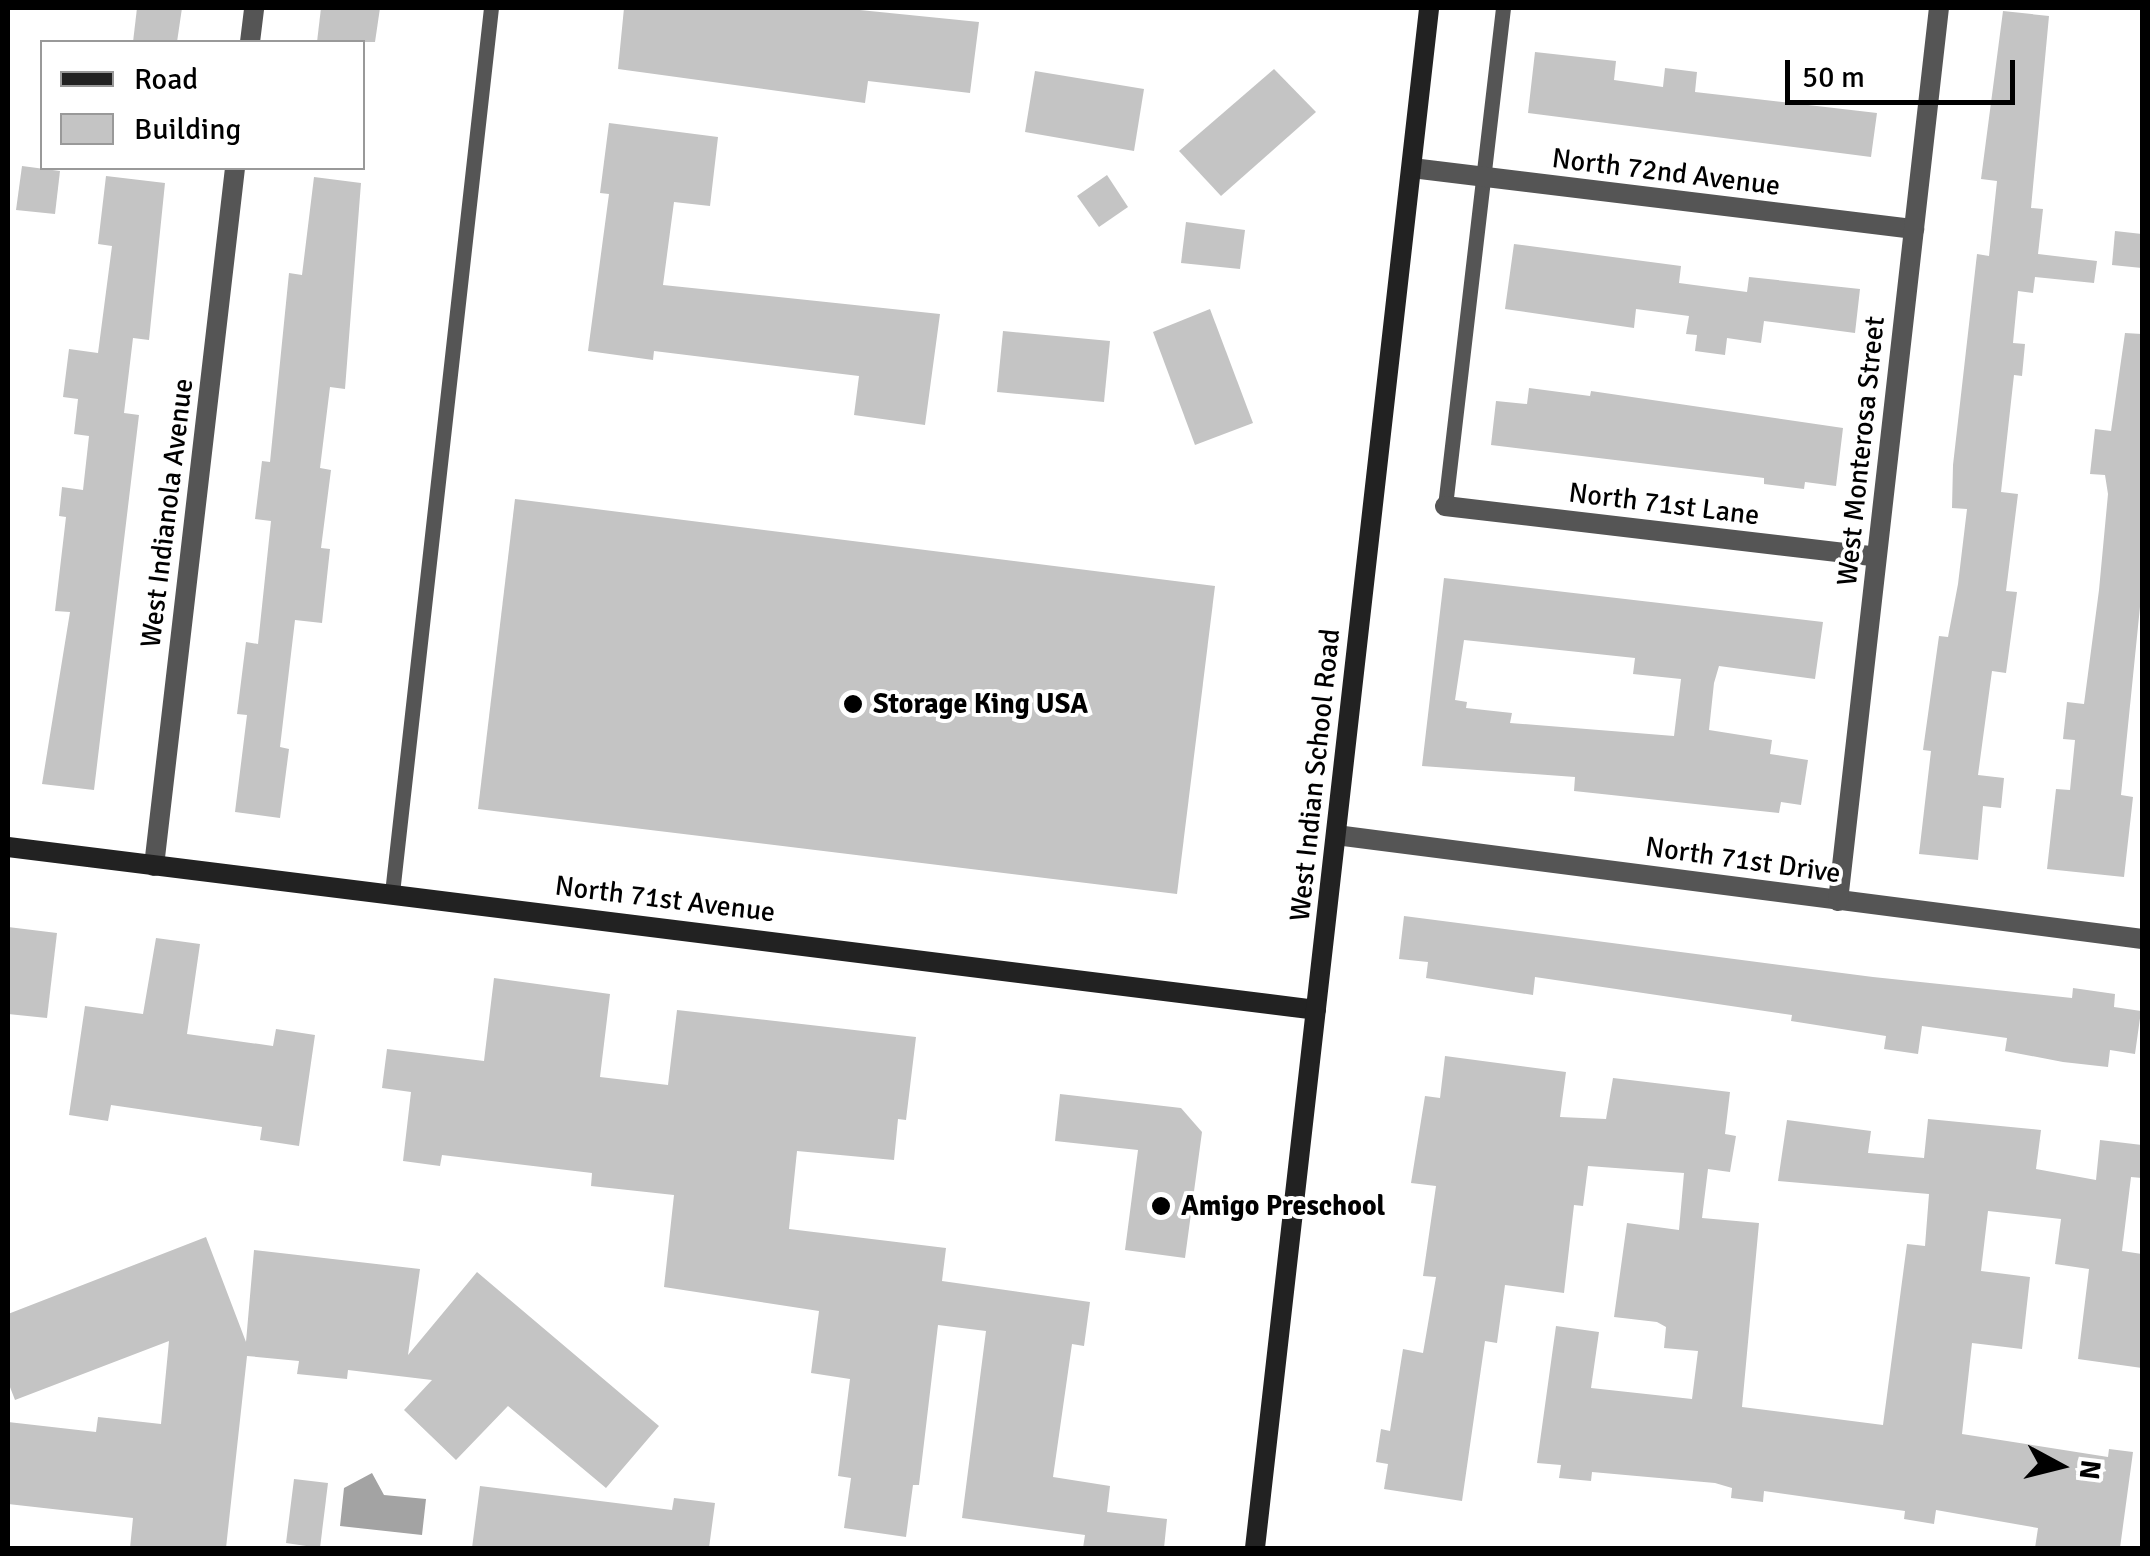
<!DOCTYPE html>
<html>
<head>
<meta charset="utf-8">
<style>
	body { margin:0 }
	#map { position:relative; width:2150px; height:1556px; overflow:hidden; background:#fff; font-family:Signika,sans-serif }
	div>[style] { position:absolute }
	.water>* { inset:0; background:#a3a3a3 }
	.building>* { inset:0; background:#c4c4c4 }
	.lane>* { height:15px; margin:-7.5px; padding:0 7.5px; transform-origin:7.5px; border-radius:7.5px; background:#555 }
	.street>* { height:20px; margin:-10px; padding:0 10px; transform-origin:10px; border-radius:10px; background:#555 }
	.secondary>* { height:20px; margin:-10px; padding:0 10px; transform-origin:10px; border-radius:10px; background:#222 }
	.dots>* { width:28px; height:28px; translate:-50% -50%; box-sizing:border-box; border:5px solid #fff; border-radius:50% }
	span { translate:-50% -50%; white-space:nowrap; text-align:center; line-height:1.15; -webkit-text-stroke:8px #fff; paint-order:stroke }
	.street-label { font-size:28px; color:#000 }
	.poi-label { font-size:28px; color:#000; font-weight:700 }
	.left { translate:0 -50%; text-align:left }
	.frame { position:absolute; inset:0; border:10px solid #000; pointer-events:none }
	.legend { position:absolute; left:40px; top:40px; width:325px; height:130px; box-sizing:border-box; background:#fff; border:2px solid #999; margin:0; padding:12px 18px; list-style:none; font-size:30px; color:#000 }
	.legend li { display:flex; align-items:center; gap:20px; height:50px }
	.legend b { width:50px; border:2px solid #999 }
	.north { position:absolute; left:2010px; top:1416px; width:100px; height:100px; -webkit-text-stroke:8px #fff; paint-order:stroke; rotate:97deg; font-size:28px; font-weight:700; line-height:40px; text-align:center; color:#000 }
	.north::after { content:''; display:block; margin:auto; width:35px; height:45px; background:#000; clip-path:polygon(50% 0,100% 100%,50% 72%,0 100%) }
	.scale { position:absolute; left:1785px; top:60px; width:230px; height:45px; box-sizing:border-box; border:5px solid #000; border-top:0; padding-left:12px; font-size:30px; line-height:35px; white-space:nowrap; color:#000; -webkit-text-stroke:8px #fff; paint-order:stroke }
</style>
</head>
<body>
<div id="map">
	<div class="water">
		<div style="clip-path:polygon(372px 1473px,384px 1495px,426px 1499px,422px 1535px,340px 1526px,344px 1488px)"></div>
	</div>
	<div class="building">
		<div style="clip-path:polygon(137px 8px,182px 8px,177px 42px,133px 42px)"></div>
		<div style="clip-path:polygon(321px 8px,380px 8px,375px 42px,317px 42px)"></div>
		<div style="clip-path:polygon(624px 8px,840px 8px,979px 22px,970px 93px,868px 81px,865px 103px,618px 69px)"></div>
		<div style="clip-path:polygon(2003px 11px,2049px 16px,2031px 208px,2043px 209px,2038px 254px,2097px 261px,2094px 283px,2035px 277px,2033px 293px,2018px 291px,2013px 343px,2025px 344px,2022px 376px,2014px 375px,2001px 492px,2018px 494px,2006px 591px,2017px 592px,2006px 673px,1992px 671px,1978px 775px,2004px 778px,2001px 808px,1983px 806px,1978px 860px,1919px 854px,1931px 751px,1923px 750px,1939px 636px,1948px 637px,1958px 584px,1967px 509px,1952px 508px,1953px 465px,1977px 254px,1989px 256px,1997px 181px,1981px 179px)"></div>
		<div style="clip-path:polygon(1535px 52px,1616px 61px,1614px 80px,1663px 87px,1665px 68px,1697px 72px,1695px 92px,1877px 113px,1871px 157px,1528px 113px)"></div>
		<div style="clip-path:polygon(1274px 69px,1316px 112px,1221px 196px,1179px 151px)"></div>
		<div style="clip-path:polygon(1035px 71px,1144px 89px,1134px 151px,1025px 132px)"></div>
		<div style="clip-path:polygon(609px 123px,718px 137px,710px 206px,674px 202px,663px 285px,940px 314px,925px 425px,854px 415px,859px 376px,654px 351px,653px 360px,588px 351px,609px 194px,600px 193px)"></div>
		<div style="clip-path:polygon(22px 166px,60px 171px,55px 214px,16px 210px)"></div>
		<div style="clip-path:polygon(1107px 175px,1128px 207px,1099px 227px,1077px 196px)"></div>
		<div style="clip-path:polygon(106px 176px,165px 183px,149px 340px,133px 338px,124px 413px,139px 415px,94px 790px,42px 784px,70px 612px,55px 611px,66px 517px,59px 516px,62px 487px,83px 490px,89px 436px,74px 434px,78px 399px,63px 397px,69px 349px,98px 353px,112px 246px,98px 244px)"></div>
		<div style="clip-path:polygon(314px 177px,361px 183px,345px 389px,330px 387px,320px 468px,331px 470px,321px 548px,330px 549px,322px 623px,295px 620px,280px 747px,289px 749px,280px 818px,235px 812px,247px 715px,237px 714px,246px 642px,258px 644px,271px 521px,255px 519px,262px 461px,270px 462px,289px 273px,302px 275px)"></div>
		<div style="clip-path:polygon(1186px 222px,1245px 230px,1240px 269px,1181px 263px)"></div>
		<div style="clip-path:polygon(2115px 231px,2142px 234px,2142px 268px,2112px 265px)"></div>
		<div style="clip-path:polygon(1514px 244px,1681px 266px,1679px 283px,1747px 292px,1749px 277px,1860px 289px,1855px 333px,1764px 321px,1761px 343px,1727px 338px,1725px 355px,1695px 351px,1697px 335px,1686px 334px,1689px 316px,1636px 309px,1634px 328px,1505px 309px)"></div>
		<div style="clip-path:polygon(1210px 309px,1253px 423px,1195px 445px,1153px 332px)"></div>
		<div style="clip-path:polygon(1003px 331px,1110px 341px,1104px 402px,997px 392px)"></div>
		<div style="clip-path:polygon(2125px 333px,2142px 334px,2142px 587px,2121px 795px,2133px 797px,2124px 877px,2047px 869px,2056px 789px,2070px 790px,2075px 740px,2063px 739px,2067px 702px,2084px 704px,2099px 590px,2108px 494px,2105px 475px,2090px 474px,2095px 429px,2111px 431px)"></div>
		<div style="clip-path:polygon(1529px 388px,1590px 396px,1591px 391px,1843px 428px,1836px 486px,1805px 482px,1804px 489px,1764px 484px,1764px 478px,1491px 445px,1496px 401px,1527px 404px)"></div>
		<div style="clip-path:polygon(515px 499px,1215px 586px,1177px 894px,478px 809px)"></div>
		<div style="clip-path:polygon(evenodd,1444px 578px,1823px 622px,1815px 679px,1719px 666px,1714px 683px,1709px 730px,1772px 740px,1770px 754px,1808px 760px,1801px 805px,1781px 802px,1779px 813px,1574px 791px,1575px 777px,1422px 766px,1444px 578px,1464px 640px,1635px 658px,1633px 674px,1681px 679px,1674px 736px,1510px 723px,1512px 713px,1466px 708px,1467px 702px,1455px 700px,1464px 640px)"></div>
		<div style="clip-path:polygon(1404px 916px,1873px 977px,2072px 998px,2073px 988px,2115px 994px,2114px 1007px,2141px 1011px,2135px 1054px,2110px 1050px,2108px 1067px,2063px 1062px,2005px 1051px,2007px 1038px,1922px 1026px,1918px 1054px,1884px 1049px,1886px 1036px,1791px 1021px,1792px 1015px,1535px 977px,1533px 995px,1426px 978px,1428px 962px,1399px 959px)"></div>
		<div style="clip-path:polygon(8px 927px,57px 933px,47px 1018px,8px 1014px)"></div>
		<div style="clip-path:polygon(156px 938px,200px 944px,187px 1034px,273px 1046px,276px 1029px,315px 1035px,299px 1146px,260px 1140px,262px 1127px,111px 1105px,108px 1121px,69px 1115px,85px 1006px,143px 1014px)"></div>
		<div style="clip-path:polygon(494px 978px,610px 994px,600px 1077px,668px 1085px,677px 1010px,916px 1037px,906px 1120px,898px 1119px,894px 1160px,797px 1151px,789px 1229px,946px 1248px,942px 1281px,1090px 1302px,1084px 1346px,1072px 1344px,1053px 1477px,1110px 1486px,1107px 1512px,1167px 1519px,1164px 1548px,1083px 1548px,1085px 1535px,962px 1518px,986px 1331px,938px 1325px,919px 1485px,913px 1485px,906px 1537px,844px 1528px,851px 1478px,838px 1476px,850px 1379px,811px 1373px,819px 1311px,664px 1287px,674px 1195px,591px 1186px,592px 1173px,442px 1155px,440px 1166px,403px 1161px,411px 1092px,382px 1088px,387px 1049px,484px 1061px)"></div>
		<div style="clip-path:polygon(1445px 1056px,1566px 1072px,1560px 1117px,1606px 1119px,1613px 1078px,1730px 1092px,1725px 1134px,1736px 1136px,1730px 1172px,1708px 1169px,1702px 1218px,1759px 1223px,1742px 1407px,1883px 1425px,1907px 1244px,1925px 1246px,1929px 1194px,1778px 1181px,1787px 1120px,1871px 1131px,1868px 1153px,1924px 1158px,1928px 1119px,2041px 1130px,2036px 1169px,2096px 1180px,2100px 1140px,2142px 1145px,2142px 1178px,2131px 1177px,2122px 1251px,2142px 1254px,2142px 1368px,2078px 1359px,2089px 1269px,2055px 1264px,2061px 1219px,1988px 1211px,1981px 1271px,2030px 1277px,2022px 1349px,1972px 1343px,1962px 1434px,2108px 1457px,2109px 1449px,2133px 1452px,2120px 1548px,2035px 1548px,2038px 1528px,1936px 1510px,1934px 1524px,1904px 1519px,1905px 1511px,1764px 1491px,1763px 1502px,1731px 1498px,1732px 1488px,1715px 1483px,1592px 1472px,1591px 1481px,1559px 1478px,1561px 1465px,1537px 1463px,1556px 1326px,1599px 1332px,1591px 1388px,1692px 1399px,1698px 1351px,1664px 1348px,1666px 1327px,1657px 1322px,1614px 1317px,1627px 1223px,1679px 1230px,1684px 1173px,1588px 1166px,1583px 1206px,1574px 1205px,1564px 1293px,1505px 1285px,1497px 1343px,1485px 1341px,1462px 1501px,1384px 1489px,1388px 1464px,1376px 1462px,1381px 1429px,1390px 1431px,1403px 1349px,1423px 1353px,1436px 1277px,1423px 1276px,1436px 1186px,1411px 1183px,1425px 1096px,1440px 1098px)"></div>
		<div style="clip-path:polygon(1060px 1094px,1181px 1108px,1202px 1132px,1185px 1258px,1125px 1250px,1138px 1150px,1055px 1141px)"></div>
		<div style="clip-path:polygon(206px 1237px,246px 1342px,254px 1250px,420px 1269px,408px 1355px,477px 1272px,659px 1426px,606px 1488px,508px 1406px,456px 1460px,404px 1410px,432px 1380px,348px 1370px,347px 1379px,297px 1374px,299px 1361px,247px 1356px,226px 1548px,130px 1548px,133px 1518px,8px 1504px,8px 1422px,96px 1432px,98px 1417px,161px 1424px,169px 1341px,15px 1400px,8px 1382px,8px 1314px)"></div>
		<div style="clip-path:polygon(294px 1479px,328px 1483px,320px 1548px,286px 1543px)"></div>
		<div style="clip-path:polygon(480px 1486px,672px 1510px,674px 1498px,715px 1503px,709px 1548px,472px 1548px)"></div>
	</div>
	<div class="lane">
		<div style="left:1445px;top:506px;width:501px;rotate:-83.36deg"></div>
		<div style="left:392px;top:893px;width:891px;rotate:-83.62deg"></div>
	</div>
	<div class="street">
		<div style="left:250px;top:42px;width:34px;rotate:-83deg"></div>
		<div style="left:1412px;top:168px;width:506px;rotate:6.93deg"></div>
		<div style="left:1445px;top:506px;width:434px;rotate:6.7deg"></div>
		<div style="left:1336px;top:835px;width:813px;rotate:7.35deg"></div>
		<div style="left:154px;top:866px;width:703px;rotate:-83.38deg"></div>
		<div style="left:1838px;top:901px;width:899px;rotate:-83.55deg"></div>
	</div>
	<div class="secondary">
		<div style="left:8px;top:847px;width:1318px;rotate:7.1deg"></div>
		<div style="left:1255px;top:1548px;width:1550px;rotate:-83.55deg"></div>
	</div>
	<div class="dots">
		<div style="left:853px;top:704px;background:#000"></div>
		<div style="left:1161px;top:1206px;background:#000"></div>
	</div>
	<div class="street-label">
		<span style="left:1666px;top:172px;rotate:7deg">North 72nd Avenue</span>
		<span style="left:1861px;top:451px;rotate:-84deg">West Monterosa Street</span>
		<span style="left:1664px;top:504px;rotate:7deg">North 71st Lane</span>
		<span style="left:167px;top:513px;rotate:-83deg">West Indianola Avenue</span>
		<span style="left:1315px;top:775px;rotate:-84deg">West Indian School Road</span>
		<span style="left:1743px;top:860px;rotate:8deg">North 71st Drive</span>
		<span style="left:665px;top:899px;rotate:7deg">North 71st Avenue</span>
	</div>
	<div class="poi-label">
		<span class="left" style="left:873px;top:704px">Storage King USA</span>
		<span class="left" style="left:1181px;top:1206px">Amigo Preschool</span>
	</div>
	<div class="frame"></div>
	<ul class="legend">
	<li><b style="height:12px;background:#222"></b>Road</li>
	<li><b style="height:28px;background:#c4c4c4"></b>Building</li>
	</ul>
	<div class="north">N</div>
	<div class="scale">50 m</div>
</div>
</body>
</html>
